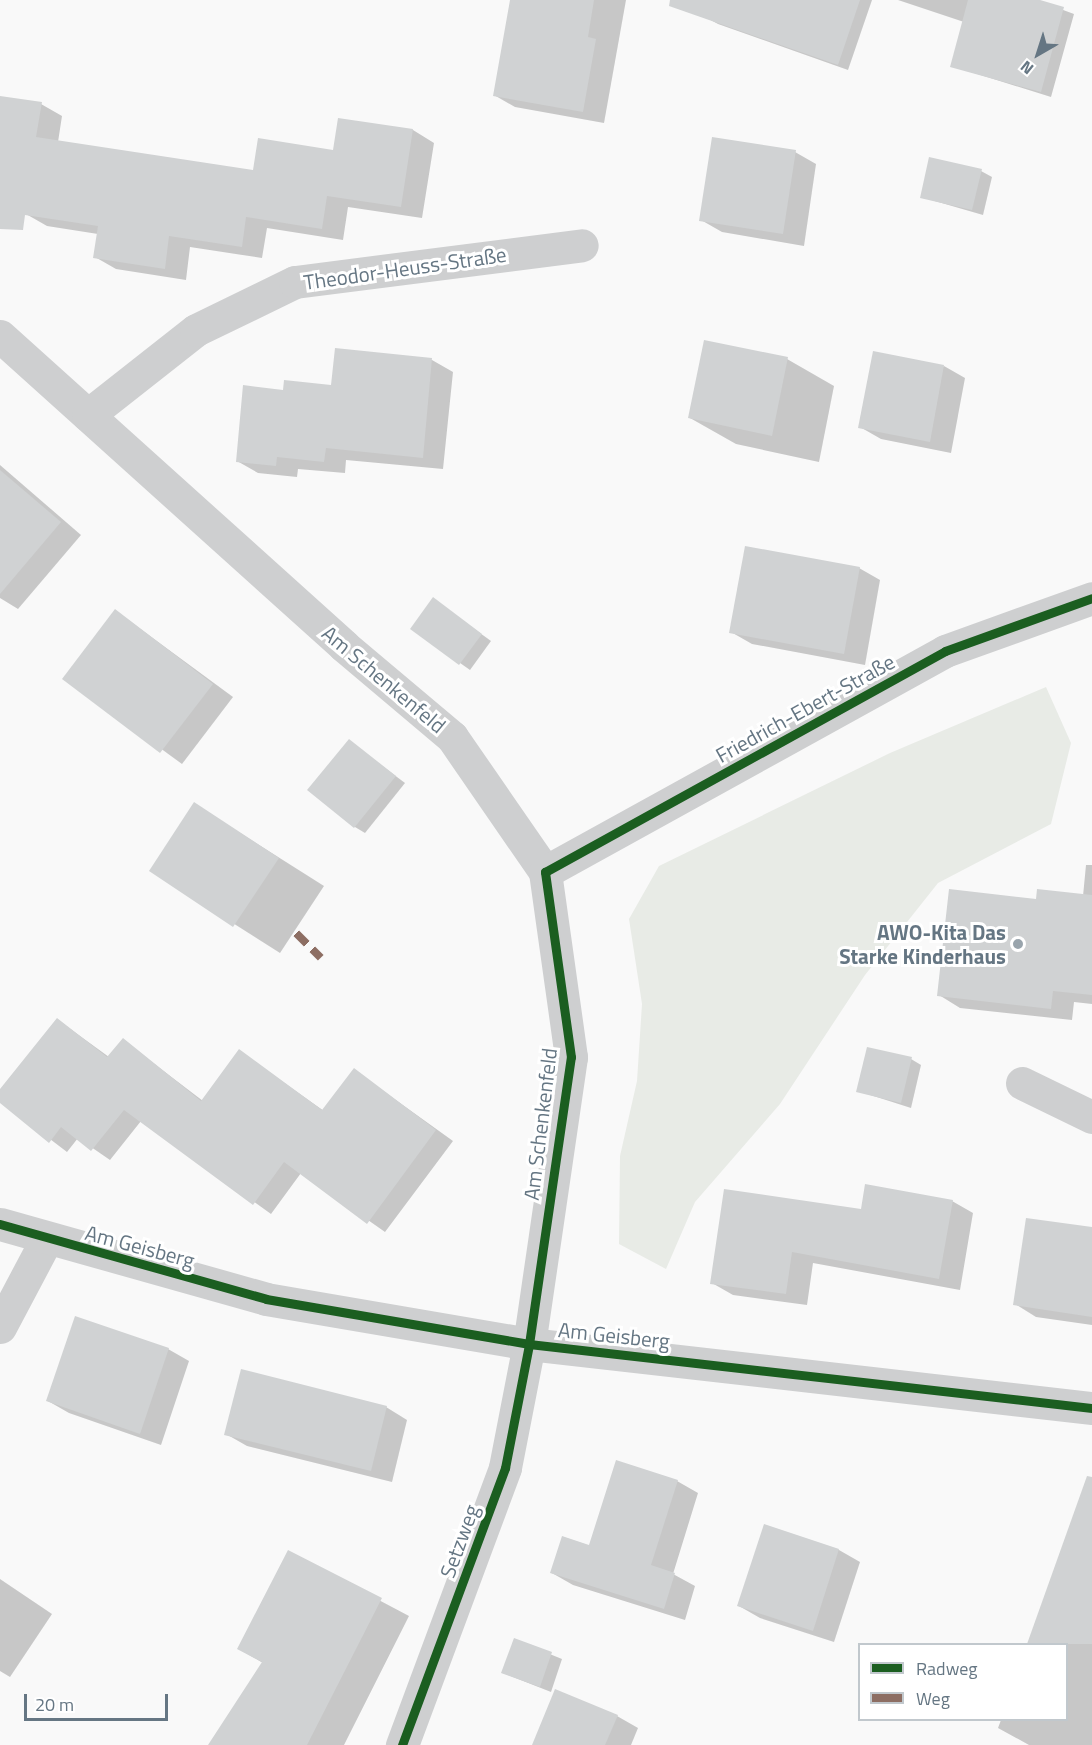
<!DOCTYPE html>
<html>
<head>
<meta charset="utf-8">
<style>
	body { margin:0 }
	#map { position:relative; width:1092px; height:1745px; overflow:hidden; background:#f9f9f9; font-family:"Titillium Web",sans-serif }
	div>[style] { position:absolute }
	.green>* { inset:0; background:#e8ebe6 }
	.shadow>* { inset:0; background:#0003 }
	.building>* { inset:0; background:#d0d2d3 }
	.minor>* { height:33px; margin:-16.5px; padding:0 16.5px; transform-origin:16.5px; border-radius:16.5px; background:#cecfd0 }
	.tertiary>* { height:33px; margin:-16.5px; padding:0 16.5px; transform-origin:16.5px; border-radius:16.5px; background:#cecfd0 }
	.quiet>* { height:8px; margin-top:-4px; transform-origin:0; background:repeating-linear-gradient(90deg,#8d6e63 0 15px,transparent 0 23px) }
	.cycleway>* { height:9px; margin:-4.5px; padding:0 4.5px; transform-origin:4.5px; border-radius:4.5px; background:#1b5e20 }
	.dots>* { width:16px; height:16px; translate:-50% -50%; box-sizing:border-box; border:3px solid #fff; border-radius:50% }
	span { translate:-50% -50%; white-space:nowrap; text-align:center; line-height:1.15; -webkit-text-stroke:6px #fff; paint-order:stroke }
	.street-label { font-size:21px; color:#657683 }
	.poi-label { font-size:21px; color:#657683; font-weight:700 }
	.right { translate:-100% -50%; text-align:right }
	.legend { position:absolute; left:858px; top:1643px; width:210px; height:78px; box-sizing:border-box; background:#fff; border:2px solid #c1c8cd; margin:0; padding:8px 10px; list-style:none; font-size:18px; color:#657683 }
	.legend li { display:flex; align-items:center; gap:12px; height:30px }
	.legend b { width:30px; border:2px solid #c1c8cd }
	.north { position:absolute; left:1008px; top:24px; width:60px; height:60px; -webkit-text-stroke:4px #fff; paint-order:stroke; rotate:219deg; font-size:16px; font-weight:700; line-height:24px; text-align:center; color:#657683 }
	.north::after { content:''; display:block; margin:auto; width:21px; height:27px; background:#657683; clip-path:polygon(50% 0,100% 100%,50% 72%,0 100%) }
	.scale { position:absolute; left:24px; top:1694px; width:144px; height:27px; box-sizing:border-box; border:3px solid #657683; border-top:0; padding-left:8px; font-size:18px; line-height:21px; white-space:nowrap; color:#657683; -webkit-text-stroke:4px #fff; paint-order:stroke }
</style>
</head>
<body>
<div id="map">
	<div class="green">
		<div style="clip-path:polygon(1046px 687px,1071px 743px,1051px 824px,938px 883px,865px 975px,780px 1104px,695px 1202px,666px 1269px,619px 1244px,620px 1156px,637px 1081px,642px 1004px,629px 919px,659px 866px,890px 753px)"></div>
	</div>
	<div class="shadow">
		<div style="clip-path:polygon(512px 0,626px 0,604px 123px,515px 107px,494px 95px)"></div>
		<div style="clip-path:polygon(713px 0,872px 0,848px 70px,718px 24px,707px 18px)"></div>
		<div style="clip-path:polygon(898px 0,1036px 0,1074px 14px,1051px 97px,952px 66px,964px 22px)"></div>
		<div style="clip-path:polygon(0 97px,41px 104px,62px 116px,58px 142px,254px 172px,335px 151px,339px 119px,413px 130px,434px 143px,422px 218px,348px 207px,343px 240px,267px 228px,262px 258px,190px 247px,186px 280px,116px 269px,95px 257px,98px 234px,47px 226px,26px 214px,0 186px)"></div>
		<div style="clip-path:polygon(795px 152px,816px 164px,804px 246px,722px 232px,701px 220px)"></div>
		<div style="clip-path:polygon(981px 171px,992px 177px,983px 215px,921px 197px)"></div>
		<div style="clip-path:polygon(336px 350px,432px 360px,453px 372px,443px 469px,346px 460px,345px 473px,298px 469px,297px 477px,258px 473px,237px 461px,332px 387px)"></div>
		<div style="clip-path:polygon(787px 359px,834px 386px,819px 462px,736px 444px,690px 418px)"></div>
		<div style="clip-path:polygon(944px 366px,965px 378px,951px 453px,881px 439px,860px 427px)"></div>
		<div style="clip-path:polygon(0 465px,81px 535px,18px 609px,0 598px)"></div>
		<div style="clip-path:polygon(859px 568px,880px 580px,865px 665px,752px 644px,731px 632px)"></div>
		<div style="clip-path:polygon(433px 599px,491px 641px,470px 670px,412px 629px)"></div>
		<div style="clip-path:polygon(116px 611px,233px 697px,182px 764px,64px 678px)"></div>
		<div style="clip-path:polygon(349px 741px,405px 783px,365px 833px,355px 827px)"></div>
		<div style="clip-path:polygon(194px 804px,324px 886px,280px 953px,151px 871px)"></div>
		<div style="clip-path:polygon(1086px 865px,1092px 865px,1092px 1004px,1074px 1002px,1072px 1020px,960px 1008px,939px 995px,1038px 901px,1083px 896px)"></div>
		<div style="clip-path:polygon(58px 1020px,109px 1057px,123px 1040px,203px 1101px,239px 1051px,324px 1111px,354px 1070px,453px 1141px,385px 1232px,301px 1173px,271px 1214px,141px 1121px,110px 1160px,78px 1138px,67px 1152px,0 1101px,0 1092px)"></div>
		<div style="clip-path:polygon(911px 1059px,921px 1065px,911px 1108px,858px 1091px)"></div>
		<div style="clip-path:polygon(952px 1201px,973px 1213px,960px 1290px,813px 1263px,807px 1305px,733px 1295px,712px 1283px,862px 1211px)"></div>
		<div style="clip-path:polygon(1092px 1229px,1092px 1325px,1036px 1317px,1015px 1304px)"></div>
		<div style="clip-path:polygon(168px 1349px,189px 1361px,161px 1445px,69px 1413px,48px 1401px)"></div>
		<div style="clip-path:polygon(386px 1407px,407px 1420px,392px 1482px,247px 1446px,226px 1434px)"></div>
		<div style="clip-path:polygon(677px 1481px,698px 1493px,673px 1574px,695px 1586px,685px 1620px,573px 1585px,552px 1573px)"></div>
		<div style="clip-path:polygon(1085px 1487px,1092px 1489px,1092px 1745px,1029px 1745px,998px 1728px,1001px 1720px,1066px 1720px,1066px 1644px,1028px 1644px)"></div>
		<div style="clip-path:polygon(765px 1526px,839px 1550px,860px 1562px,834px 1642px,760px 1618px,739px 1606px)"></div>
		<div style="clip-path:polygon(288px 1552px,409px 1616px,344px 1745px,210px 1745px,263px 1663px,239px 1649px)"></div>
		<div style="clip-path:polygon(0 1579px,52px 1614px,10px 1677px,0 1671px)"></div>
		<div style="clip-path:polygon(515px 1640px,562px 1659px,551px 1692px,503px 1673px)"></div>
		<div style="clip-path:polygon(617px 1716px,638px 1728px,631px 1745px,533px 1745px)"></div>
	</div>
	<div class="building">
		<div style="clip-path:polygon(510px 0,594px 0,588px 37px,596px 39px,583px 112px,493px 96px)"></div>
		<div style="clip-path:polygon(670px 0,860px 0,838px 65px,669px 6px)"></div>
		<div style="clip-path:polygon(968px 0,1040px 0,1064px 7px,1041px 92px,950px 67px)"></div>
		<div style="clip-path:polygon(0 96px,42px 102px,36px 137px,253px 170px,258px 138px,333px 150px,338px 118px,413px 129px,401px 207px,327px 196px,322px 229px,246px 217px,242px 247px,169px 236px,165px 269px,93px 258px,98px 226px,25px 215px,23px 230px,0 229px)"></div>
		<div style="clip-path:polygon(712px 137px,796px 150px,783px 234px,699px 221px)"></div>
		<div style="clip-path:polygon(929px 157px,982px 169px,972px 210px,920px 198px)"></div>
		<div style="clip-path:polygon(704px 340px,788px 357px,772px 436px,688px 418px)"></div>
		<div style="clip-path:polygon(335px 348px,432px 358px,423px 458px,326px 448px,324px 462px,277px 457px,276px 466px,236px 462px,243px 385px,283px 390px,284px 380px,331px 385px)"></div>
		<div style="clip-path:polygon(873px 351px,944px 365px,930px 442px,858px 428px)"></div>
		<div style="clip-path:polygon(0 470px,61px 522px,0 594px)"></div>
		<div style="clip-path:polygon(745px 546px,860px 567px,844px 654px,729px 633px)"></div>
		<div style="clip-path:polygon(433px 597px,482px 634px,459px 665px,410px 629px)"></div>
		<div style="clip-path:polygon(115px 609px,213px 684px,160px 753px,62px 679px)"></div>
		<div style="clip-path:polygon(349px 739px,396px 776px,354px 828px,307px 790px)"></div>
		<div style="clip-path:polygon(194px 802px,279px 858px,233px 927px,149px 871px)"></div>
		<div style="clip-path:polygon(949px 889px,1036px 899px,1037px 889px,1092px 895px,1092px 995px,1053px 991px,1051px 1009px,937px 996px)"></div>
		<div style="clip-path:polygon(57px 1018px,107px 1057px,123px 1038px,201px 1101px,239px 1049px,322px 1110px,354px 1068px,436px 1130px,367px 1224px,284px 1162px,253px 1205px,124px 1110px,91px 1151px,61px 1127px,49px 1143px,0 1103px,0 1089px)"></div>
		<div style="clip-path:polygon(867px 1047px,912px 1057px,901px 1103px,856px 1092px)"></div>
		<div style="clip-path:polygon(865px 1184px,953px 1200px,939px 1279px,792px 1252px,786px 1294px,710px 1284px,724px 1189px,861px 1209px)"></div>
		<div style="clip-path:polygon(1026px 1218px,1092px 1227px,1092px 1317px,1013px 1305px)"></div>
		<div style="clip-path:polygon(75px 1316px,169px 1348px,140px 1434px,46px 1401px)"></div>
		<div style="clip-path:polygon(241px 1369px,387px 1406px,371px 1471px,224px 1435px)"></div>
		<div style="clip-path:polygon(616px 1460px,678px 1480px,651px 1565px,675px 1573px,664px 1609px,550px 1573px,562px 1536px,589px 1545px)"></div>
		<div style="clip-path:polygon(1087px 1476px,1092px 1477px,1092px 1644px,1027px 1644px)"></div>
		<div style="clip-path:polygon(764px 1524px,839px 1549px,813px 1631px,737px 1606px)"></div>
		<div style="clip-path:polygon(288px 1550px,382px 1598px,307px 1745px,208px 1745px,262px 1662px,237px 1649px)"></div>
		<div style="clip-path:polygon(514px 1638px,552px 1652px,540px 1687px,501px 1673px)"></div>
		<div style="clip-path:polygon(555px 1689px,618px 1715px,605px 1745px,532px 1745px)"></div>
	</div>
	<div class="minor">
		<div style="left:0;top:336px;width:463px;rotate:42deg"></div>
		<div style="left:344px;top:646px;width:141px;rotate:40.1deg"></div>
		<div style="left:452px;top:737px;width:164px;rotate:55.4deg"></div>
		<div style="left:545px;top:872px;width:187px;rotate:82deg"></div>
		<div style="left:571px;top:1057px;width:290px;rotate:98.3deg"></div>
		<div style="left:529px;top:1344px;width:126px;rotate:101deg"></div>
		<div style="left:505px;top:1468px;width:296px;rotate:110.4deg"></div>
		<div style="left:88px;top:415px;width:137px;rotate:-38.2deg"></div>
		<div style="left:196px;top:330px;width:110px;rotate:-25.9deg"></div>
		<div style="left:295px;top:282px;width:289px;rotate:-7.3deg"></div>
		<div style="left:545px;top:872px;width:457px;rotate:-28.9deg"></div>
		<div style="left:945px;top:651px;width:156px;rotate:-19.8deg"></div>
		<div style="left:1022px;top:1083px;width:78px;rotate:25.9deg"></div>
		<div style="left:0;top:1327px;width:98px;rotate:-62.1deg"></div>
	</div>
	<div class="tertiary">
		<div style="left:0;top:1224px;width:276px;rotate:15.7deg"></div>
		<div style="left:266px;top:1299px;width:267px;rotate:9.7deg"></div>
		<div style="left:529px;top:1344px;width:567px;rotate:6.49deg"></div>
	</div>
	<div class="quiet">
		<div style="left:296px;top:933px;width:35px;rotate:45deg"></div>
	</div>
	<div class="cycleway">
		<div style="left:0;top:1224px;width:276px;rotate:15.7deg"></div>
		<div style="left:266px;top:1299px;width:267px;rotate:9.7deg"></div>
		<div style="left:529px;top:1344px;width:567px;rotate:6.49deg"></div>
		<div style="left:402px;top:1745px;width:296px;rotate:-69.6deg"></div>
		<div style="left:505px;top:1468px;width:126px;rotate:-79deg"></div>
		<div style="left:529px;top:1344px;width:290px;rotate:-81.7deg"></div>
		<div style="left:571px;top:1057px;width:187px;rotate:-98deg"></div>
		<div style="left:545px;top:872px;width:457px;rotate:-28.9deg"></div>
		<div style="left:945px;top:651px;width:156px;rotate:-19.8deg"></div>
	</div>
	<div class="dots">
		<div style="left:1018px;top:944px;background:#99a4ac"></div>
	</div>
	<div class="street-label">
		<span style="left:405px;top:268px;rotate:-8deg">Theodor-Heuss-Straße</span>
		<span style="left:384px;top:679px;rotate:40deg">Am Schenkenfeld</span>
		<span style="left:805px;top:708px;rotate:-29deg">Friedrich-Ebert-Straße</span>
		<span style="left:540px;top:1124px;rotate:-83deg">Am Schenkenfeld</span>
		<span style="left:140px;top:1246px;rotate:15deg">Am Geisberg</span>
		<span style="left:614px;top:1335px;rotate:6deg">Am Geisberg</span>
		<span style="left:459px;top:1541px;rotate:-70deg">Setzweg</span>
	</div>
	<div class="poi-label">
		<span class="right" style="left:1006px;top:944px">AWO-Kita Das<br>Starke Kinderhaus</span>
	</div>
	<ul class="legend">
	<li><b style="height:8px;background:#1b5e20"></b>Radweg</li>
	<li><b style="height:8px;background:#8d6e63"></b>Weg</li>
	</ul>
	<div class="north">N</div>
	<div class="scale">20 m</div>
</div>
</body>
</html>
